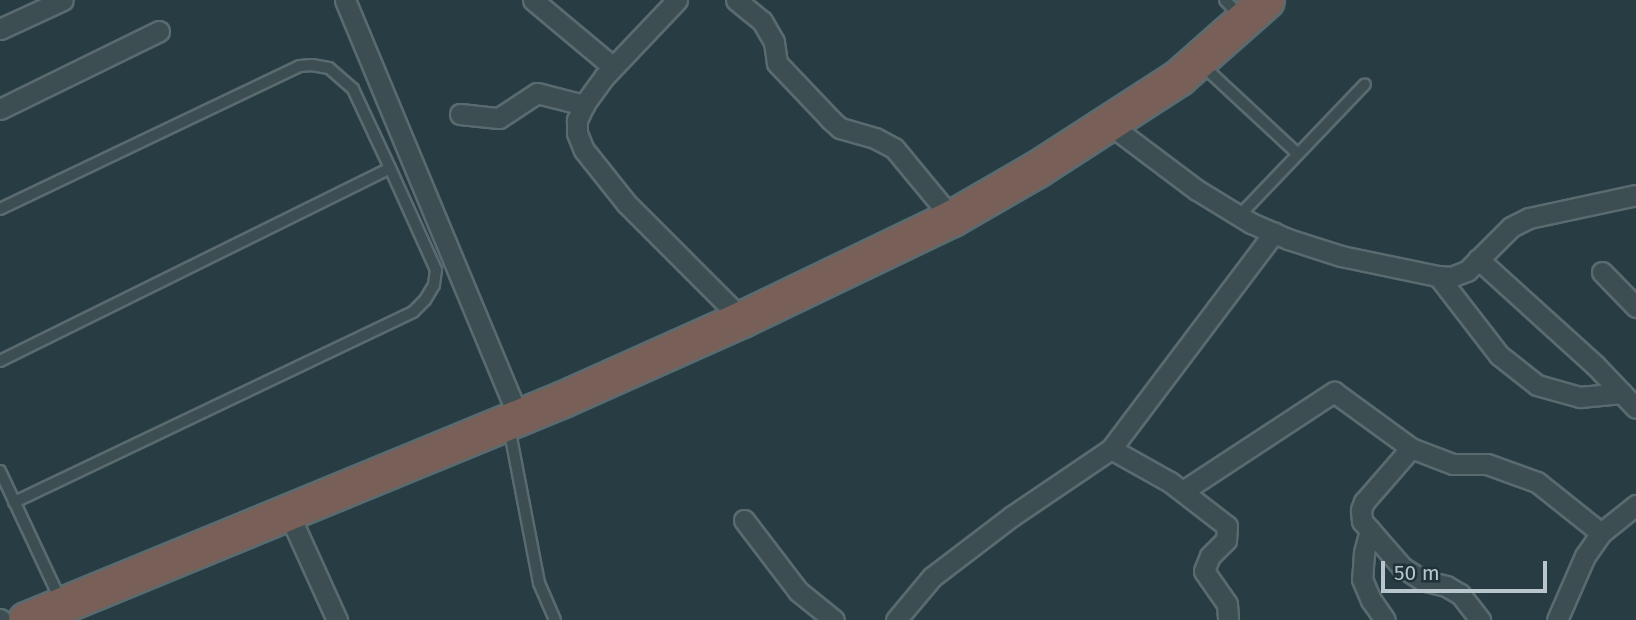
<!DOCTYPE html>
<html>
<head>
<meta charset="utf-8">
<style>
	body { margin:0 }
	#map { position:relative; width:1636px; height:620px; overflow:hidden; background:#283d43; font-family:"Fira Sans",sans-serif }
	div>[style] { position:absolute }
	.roads { filter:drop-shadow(2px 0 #5a6b70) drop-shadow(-2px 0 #5a6b70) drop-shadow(0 2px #5a6b70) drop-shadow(0 -2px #5a6b70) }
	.lane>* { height:10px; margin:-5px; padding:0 5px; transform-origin:5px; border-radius:5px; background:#3c4e52 }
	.street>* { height:19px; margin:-9.5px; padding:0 9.5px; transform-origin:9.5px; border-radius:9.5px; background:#3c4e52 }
	.highway>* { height:35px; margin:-17.5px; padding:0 17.5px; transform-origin:17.5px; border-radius:17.5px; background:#786059 }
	span { translate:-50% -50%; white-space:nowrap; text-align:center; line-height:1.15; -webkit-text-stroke:7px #203338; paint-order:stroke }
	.scale { position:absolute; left:1381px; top:561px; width:166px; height:32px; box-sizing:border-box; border:4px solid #b9c7cc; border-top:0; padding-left:9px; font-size:21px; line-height:24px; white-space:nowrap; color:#b9c7cc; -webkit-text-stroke:5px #203338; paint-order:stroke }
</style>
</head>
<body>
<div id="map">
	<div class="roads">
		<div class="lane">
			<div style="left:1225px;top:0;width:21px;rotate:47deg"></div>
			<div style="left:1201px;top:64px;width:132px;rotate:42.9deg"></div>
			<div style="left:0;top:209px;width:332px;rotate:-25.5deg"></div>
			<div style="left:300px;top:66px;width:12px;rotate:-5deg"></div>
			<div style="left:312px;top:65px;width:17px;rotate:10deg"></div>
			<div style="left:329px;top:68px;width:32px;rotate:41deg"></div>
			<div style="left:353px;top:89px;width:87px;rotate:64.9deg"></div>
			<div style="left:1239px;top:216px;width:182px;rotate:-46.3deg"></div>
			<div style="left:0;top:361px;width:435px;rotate:-26.3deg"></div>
			<div style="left:390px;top:168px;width:112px;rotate:65.7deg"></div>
			<div style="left:436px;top:270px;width:15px;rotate:98deg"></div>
			<div style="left:434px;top:285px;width:17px;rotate:121deg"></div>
			<div style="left:425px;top:300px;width:17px;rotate:135deg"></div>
			<div style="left:413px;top:312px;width:442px;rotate:154.5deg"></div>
			<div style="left:509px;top:427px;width:159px;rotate:79.1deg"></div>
			<div style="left:539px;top:583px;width:40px;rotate:66.6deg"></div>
			<div style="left:0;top:471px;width:144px;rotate:64.9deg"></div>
		</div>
		<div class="street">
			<div style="left:345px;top:0;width:452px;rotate:67.4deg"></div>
			<div style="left:533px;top:0;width:104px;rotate:39.9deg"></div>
			<div style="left:677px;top:0;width:106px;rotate:133.5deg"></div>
			<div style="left:604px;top:77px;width:34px;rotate:126deg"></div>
			<div style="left:584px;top:105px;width:17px;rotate:115deg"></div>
			<div style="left:577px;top:120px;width:13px;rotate:90deg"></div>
			<div style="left:577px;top:133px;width:18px;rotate:68deg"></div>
			<div style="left:584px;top:150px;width:69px;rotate:51.5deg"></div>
			<div style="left:627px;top:204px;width:163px;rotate:45deg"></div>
			<div style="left:736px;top:0;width:33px;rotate:39deg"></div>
			<div style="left:762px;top:21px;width:24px;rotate:60deg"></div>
			<div style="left:774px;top:42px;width:21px;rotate:82deg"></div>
			<div style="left:777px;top:63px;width:79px;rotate:46.5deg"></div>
			<div style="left:831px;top:120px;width:12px;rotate:42deg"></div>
			<div style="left:840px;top:128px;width:36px;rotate:16deg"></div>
			<div style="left:875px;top:138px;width:21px;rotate:28deg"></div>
			<div style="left:894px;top:148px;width:91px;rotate:50.4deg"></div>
			<div style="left:0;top:29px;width:69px;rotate:-24.7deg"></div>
			<div style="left:0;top:109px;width:177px;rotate:-26.1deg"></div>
			<div style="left:460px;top:114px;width:39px;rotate:6deg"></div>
			<div style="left:499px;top:118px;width:45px;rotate:-33.3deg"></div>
			<div style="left:537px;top:93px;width:49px;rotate:14.3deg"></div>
			<div style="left:1109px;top:124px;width:110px;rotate:36.9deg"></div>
			<div style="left:1197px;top:190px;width:63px;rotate:31.4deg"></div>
			<div style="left:1251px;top:223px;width:40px;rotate:23.4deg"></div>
			<div style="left:1288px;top:239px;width:56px;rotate:17.8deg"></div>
			<div style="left:1341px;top:256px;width:99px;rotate:11.7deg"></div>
			<div style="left:1438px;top:276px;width:13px;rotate:4deg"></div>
			<div style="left:1451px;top:277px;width:17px;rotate:-21deg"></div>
			<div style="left:1467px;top:271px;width:62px;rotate:-45deg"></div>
			<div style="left:1511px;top:227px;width:20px;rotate:-27deg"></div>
			<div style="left:1529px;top:218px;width:109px;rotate:-12.1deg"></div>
			<div style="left:1478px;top:259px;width:158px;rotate:42.2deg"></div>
			<div style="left:1595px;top:365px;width:59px;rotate:46.4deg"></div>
			<div style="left:1602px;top:272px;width:49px;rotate:45.8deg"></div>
			<div style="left:1438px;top:276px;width:100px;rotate:52.3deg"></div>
			<div style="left:1499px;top:355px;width:48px;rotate:38.3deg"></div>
			<div style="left:1537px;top:385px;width:45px;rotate:15.6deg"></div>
			<div style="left:1580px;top:397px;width:42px;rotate:-5.4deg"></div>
			<div style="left:1411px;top:448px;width:72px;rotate:131deg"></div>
			<div style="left:1364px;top:502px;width:9px;rotate:111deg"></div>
			<div style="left:1361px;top:510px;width:11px;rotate:85deg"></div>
			<div style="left:1362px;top:521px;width:61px;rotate:49deg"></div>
			<div style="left:1402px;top:567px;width:24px;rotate:33deg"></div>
			<div style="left:1422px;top:580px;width:25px;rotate:14deg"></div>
			<div style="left:1446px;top:586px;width:16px;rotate:30deg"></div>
			<div style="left:1460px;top:594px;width:33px;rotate:52deg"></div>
			<div style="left:1111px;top:449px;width:68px;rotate:29.2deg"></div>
			<div style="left:1170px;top:482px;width:72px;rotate:37.7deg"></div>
			<div style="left:1227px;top:526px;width:14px;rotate:94deg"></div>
			<div style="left:1226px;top:540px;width:23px;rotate:135deg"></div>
			<div style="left:1210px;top:556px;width:16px;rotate:112deg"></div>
			<div style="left:1204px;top:571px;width:40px;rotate:55.1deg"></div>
			<div style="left:1227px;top:604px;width:16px;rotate:86deg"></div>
			<div style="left:1183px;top:491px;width:181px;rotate:-33.3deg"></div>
			<div style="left:1334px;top:392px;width:95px;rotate:36deg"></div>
			<div style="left:1411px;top:448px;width:45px;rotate:20.9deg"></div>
			<div style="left:1453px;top:464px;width:34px"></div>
			<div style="left:1487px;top:464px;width:53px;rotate:19.8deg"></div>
			<div style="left:1537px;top:482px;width:82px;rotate:38.6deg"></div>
			<div style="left:288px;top:512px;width:119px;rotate:65.6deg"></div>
			<div style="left:744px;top:520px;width:89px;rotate:52.7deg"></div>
			<div style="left:798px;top:591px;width:46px;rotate:38.9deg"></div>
			<div style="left:1370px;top:530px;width:24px;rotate:105deg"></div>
			<div style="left:1364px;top:553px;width:26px;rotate:94deg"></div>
			<div style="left:1362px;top:579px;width:23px;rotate:67deg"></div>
			<div style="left:1371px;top:600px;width:24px;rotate:55deg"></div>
			<div style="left:0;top:619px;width:1px;rotate:45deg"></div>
			<div style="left:896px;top:620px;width:56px;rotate:-50.1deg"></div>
			<div style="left:932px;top:577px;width:101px;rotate:-37.3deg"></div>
			<div style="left:1012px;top:516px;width:120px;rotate:-34.1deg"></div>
			<div style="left:1111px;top:449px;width:271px;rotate:-53deg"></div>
			<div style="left:1557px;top:620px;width:70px;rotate:-66.4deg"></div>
			<div style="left:1585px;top:556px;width:28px;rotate:-55deg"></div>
			<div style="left:1601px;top:533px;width:45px;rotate:-38.7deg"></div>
		</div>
		<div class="highway">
			<div style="left:26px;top:620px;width:581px;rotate:-22.37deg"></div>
			<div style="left:563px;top:399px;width:196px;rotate:-24.1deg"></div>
			<div style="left:742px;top:319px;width:233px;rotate:-25.7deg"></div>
			<div style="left:952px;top:218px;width:98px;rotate:-30deg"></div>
			<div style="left:1037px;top:169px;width:169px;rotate:-32.9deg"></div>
			<div style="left:1179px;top:77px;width:116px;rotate:-41.5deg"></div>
		</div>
	</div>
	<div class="scale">50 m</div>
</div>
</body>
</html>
